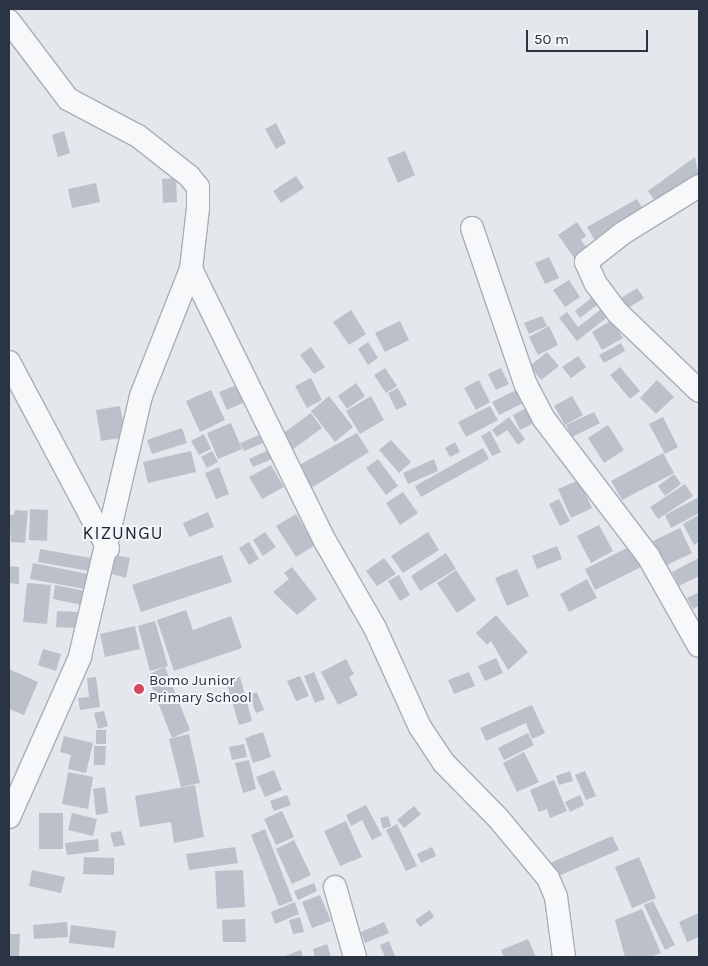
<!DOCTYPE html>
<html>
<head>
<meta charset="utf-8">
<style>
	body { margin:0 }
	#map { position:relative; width:708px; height:966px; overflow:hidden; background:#e4e7ec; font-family:Karla,sans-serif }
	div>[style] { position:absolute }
	.building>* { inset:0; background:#bbc0ca }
	.roads { filter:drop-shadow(1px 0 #a9aeb7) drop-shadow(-1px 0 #a9aeb7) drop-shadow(0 1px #a9aeb7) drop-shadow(0 -1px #a9aeb7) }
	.minor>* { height:22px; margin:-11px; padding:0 11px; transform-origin:11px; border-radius:11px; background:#f7f8fa }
	.dots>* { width:14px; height:14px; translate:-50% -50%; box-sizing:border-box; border:2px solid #f4f6f9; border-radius:50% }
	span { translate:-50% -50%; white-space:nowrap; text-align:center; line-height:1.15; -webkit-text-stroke:4px #f4f6f9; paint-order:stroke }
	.poi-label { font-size:15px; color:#2b3445 }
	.left { translate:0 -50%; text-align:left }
	.quarter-label { font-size:18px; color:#1d2536; letter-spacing:1px }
	.frame { position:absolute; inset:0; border:10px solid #2b3445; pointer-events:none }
	.scale { position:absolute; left:526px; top:30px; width:122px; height:22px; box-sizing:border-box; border:2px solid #2b3445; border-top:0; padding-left:6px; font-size:15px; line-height:18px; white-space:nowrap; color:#2b3445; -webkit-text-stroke:4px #f4f6f9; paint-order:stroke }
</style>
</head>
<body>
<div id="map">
	<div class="building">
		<div style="clip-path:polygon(276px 123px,286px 143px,276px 149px,265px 129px)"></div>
		<div style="clip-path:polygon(64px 131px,70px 153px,58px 157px,52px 135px)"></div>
		<div style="clip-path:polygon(405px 151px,415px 175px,398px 183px,387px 158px)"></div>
		<div style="clip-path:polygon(695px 157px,699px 179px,659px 207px,648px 191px)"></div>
		<div style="clip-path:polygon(296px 176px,304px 188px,281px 203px,273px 191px)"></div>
		<div style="clip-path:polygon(176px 178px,177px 202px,163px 203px,162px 179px)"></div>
		<div style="clip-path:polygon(96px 183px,100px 202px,72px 208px,68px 189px)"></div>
		<div style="clip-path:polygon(637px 199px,647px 216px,597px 244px,587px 227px)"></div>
		<div style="clip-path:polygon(577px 222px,586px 236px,581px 240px,590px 252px,577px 262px,558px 235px)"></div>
		<div style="clip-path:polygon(549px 257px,559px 278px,545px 284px,535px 263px)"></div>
		<div style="clip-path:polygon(569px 280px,580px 297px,565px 307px,553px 290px)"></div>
		<div style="clip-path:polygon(637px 288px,644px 298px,625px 310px,618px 300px)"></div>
		<div style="clip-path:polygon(595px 295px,601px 302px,580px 318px,575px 311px)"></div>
		<div style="clip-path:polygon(604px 307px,610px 315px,577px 341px,559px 318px,567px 312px,578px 327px)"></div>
		<div style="clip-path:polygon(351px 310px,366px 334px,349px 345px,333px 322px)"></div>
		<div style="clip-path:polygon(542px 316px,547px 326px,529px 334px,524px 323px)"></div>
		<div style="clip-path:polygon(612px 320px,623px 338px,602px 350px,592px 332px)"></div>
		<div style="clip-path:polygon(400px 321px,409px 340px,385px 352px,375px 333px)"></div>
		<div style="clip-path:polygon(549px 326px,558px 345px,538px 355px,529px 337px)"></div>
		<div style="clip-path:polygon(368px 342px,378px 358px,368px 365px,358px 349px)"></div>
		<div style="clip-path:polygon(621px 343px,625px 351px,604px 363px,599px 355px)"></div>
		<div style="clip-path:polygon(311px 347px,325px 367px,314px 374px,300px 355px)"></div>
		<div style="clip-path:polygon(547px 352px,559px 366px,541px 380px,530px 366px)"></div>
		<div style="clip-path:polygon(578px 356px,586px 367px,571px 378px,562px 367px)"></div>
		<div style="clip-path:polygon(620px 367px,640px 391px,630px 399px,610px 375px)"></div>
		<div style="clip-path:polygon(385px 368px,397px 386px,386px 393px,374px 375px)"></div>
		<div style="clip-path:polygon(501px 368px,509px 384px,496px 390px,488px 374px)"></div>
		<div style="clip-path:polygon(311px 378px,322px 400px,307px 408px,295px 386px)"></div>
		<div style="clip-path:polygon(479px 380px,490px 402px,476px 410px,464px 388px)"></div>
		<div style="clip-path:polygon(657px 380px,674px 397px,656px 414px,640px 398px)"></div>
		<div style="clip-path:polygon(242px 383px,249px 400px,227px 410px,219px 392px)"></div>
		<div style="clip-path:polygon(356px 383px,365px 396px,347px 409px,338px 396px)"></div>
		<div style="clip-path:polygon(398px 388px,407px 405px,396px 410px,388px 393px)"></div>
		<div style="clip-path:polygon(520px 388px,527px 401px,499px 415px,492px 402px)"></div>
		<div style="clip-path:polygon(211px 390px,225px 420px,200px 432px,186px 401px)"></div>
		<div style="clip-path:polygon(329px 396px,353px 427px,335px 442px,311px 411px)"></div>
		<div style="clip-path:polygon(371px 396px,384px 420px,360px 434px,346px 411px)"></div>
		<div style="clip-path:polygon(572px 396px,583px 415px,565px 425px,554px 406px)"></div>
		<div style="clip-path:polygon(120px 406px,126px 437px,101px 441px,96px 410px)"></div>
		<div style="clip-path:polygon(490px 406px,498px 420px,466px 437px,458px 422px)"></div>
		<div style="clip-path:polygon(530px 406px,538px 421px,520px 430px,513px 415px)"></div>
		<div style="clip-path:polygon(594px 412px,600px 423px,572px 437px,566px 425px)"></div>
		<div style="clip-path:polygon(311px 413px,322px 428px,292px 450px,281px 435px)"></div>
		<div style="clip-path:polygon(509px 417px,525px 439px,518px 445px,507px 430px,497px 437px,492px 430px)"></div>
		<div style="clip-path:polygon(663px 417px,678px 447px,665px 454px,649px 424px)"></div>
		<div style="clip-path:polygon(231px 423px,242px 449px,218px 459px,207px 433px)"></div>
		<div style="clip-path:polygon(608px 425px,624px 450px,604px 463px,588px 438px)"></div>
		<div style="clip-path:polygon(182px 428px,187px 443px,152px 454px,147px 440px)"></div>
		<div style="clip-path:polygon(490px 431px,501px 452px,492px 456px,481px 436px)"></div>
		<div style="clip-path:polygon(357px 433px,369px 452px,308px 490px,294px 468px)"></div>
		<div style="clip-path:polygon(204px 434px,211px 449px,199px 455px,191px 441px)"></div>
		<div style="clip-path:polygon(259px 435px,263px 443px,244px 451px,240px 443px)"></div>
		<div style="clip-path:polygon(391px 440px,411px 462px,399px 473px,379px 450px)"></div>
		<div style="clip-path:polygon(455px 442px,460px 452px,450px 457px,445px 448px)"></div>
		<div style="clip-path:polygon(483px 448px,489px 459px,421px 497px,415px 486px)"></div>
		<div style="clip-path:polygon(268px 450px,272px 459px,253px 467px,249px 459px)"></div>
		<div style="clip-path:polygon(191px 451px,196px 472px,148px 483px,143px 462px)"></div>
		<div style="clip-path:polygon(212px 451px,218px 462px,207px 468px,201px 457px)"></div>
		<div style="clip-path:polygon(663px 453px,674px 473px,622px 500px,611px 481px)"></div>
		<div style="clip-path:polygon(378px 459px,398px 486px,386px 495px,366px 468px)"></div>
		<div style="clip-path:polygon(434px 459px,438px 471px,408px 484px,403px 473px)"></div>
		<div style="clip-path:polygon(271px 465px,284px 487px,262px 499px,249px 477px)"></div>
		<div style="clip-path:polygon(219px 467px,229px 494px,216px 499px,205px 473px)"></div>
		<div style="clip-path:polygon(674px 474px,681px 484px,665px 496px,658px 486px)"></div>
		<div style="clip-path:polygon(579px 480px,592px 508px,571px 518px,558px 489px)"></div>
		<div style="clip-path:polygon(685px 484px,693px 496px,658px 519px,650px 507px)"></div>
		<div style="clip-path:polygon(403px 492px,418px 513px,400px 525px,386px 503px)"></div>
		<div style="clip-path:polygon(699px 497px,699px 513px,671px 528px,665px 515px)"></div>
		<div style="clip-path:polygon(559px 499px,570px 521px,560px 526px,549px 504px)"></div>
		<div style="clip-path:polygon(30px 509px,48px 510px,47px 541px,29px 540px)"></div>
		<div style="clip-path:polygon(15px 510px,28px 511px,25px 543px,11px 542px,9px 515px,14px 515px)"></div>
		<div style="clip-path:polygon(208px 512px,214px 527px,189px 537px,183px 523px)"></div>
		<div style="clip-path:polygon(296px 514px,315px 545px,296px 557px,276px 526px)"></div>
		<div style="clip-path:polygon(699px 515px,699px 542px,694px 545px,683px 524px)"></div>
		<div style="clip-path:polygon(599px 525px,613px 551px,591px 563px,577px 536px)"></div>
		<div style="clip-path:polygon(680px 528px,692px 553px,665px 566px,653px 541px)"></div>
		<div style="clip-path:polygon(265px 532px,276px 547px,263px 556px,253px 540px)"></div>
		<div style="clip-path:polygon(428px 532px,439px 550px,403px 573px,391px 556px)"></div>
		<div style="clip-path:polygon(249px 542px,259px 559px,249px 565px,239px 548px)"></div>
		<div style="clip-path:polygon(557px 546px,562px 559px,537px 569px,532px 556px)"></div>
		<div style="clip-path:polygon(631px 546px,641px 567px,595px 590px,585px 569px)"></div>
		<div style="clip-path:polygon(40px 549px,91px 558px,89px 571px,38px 562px)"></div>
		<div style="clip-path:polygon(446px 553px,456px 569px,420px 591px,411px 576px)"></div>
		<div style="clip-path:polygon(116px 555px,130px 558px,126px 578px,112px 574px)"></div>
		<div style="clip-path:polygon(222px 555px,232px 582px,141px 612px,132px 585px)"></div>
		<div style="clip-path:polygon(384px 558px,396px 574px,377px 586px,366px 571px)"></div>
		<div style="clip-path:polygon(699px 558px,699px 576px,679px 586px,672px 572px)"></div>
		<div style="clip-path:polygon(33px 563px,88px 574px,85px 589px,30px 579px)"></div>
		<div style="clip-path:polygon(9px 566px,19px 567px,19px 584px,9px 583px)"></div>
		<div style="clip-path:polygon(292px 567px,317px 599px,297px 615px,273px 592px,289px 579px,284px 573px)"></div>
		<div style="clip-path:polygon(517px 569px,529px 596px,507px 606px,495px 578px)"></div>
		<div style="clip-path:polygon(456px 570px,476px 600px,457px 613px,437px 583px)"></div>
		<div style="clip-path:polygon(399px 575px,410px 595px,400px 601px,388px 581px)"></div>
		<div style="clip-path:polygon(587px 579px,597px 598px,569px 612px,560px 594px)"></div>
		<div style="clip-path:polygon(27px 583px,51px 585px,47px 624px,23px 622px)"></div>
		<div style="clip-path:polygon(55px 585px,85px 591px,82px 605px,53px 599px)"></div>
		<div style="clip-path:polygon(699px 592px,699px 606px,693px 609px,687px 598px)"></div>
		<div style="clip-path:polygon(186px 610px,193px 630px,231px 616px,242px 648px,174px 671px,157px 620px)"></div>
		<div style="clip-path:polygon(57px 611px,78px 612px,77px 628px,56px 627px)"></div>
		<div style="clip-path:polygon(496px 615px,528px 652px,508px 670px,491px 641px,487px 645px,476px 633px)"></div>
		<div style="clip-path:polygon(155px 621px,168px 666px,150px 671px,138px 626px)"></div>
		<div style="clip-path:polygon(135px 626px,140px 649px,105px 657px,100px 634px)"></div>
		<div style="clip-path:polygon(43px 649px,61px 654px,56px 671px,38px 665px)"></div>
		<div style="clip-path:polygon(496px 658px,503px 673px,485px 681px,478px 666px)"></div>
		<div style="clip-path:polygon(346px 659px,354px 674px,349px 677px,358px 695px,338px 705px,321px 672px)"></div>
		<div style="clip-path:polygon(165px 667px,190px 730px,172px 738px,147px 675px)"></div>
		<div style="clip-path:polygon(9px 669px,38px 682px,24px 715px,9px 709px)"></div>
		<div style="clip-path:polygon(314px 672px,325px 699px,315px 703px,304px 676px)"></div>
		<div style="clip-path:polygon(469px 672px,475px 686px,454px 694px,448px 680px)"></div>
		<div style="clip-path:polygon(300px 676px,309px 696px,296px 701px,287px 681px)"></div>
		<div style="clip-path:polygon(96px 677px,100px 707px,80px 710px,78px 698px,89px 697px,87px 678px)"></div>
		<div style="clip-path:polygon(240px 677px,252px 721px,239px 725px,226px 681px)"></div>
		<div style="clip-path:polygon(257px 692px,264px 710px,256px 713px,249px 695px)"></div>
		<div style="clip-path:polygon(532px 705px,545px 733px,532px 739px,526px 723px,486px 741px,480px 728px)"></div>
		<div style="clip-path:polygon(104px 711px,108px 726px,98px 729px,94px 713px)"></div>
		<div style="clip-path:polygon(96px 730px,106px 730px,106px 744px,96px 744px)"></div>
		<div style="clip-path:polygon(263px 732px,271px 757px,253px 763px,245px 738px)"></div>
		<div style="clip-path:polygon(528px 733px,534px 745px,504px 760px,498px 748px)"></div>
		<div style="clip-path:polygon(189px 734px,200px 783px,181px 787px,169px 739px)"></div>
		<div style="clip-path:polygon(64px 736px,93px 743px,86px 773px,68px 769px,71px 755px,60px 752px)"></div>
		<div style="clip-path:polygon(244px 744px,247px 757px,232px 760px,229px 747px)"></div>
		<div style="clip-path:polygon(94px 746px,106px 746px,105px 765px,94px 765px)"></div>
		<div style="clip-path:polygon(524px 752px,539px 782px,517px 792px,503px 763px)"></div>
		<div style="clip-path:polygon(249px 760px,256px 789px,243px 793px,235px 763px)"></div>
		<div style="clip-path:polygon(274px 770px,282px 790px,265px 797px,256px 777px)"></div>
		<div style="clip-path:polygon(570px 771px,573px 781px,559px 785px,556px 776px)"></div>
		<div style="clip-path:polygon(585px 771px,596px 796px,586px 800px,575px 775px)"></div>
		<div style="clip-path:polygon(68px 772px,93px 777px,88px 809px,62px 804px)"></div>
		<div style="clip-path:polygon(554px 780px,567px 811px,550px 818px,547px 809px,539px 812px,530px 790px)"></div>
		<div style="clip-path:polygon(195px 785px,204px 837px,174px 843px,171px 822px,140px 827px,135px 796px)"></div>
		<div style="clip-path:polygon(105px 787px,108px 813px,96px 815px,93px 789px)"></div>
		<div style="clip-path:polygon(287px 795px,291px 805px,274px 811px,270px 801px)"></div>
		<div style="clip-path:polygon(580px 795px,584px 805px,570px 812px,565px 802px)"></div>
		<div style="clip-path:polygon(366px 805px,382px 835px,372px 840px,362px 820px,351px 826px,346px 815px)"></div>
		<div style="clip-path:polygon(414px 806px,421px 814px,404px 828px,397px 820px)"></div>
		<div style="clip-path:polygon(282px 811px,294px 837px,276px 845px,264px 819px)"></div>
		<div style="clip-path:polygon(39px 813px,63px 813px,63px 849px,39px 849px)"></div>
		<div style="clip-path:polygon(72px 813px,97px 819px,93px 836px,68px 830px)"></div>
		<div style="clip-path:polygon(388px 816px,391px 826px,383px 829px,380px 818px)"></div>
		<div style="clip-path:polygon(346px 821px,362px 857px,340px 866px,324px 831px)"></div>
		<div style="clip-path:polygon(397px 824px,417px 866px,406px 871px,386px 830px)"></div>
		<div style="clip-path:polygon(265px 829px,293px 901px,279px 906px,251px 835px)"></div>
		<div style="clip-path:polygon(121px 831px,125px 845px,114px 847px,110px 833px)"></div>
		<div style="clip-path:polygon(612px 836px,619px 850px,556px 877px,550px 863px)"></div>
		<div style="clip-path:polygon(98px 839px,99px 851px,67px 855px,65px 843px)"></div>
		<div style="clip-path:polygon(294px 840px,311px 875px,292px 884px,276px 849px)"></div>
		<div style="clip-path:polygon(235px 847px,238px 863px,189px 870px,186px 854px)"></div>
		<div style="clip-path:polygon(432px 847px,436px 856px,421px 863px,417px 854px)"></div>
		<div style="clip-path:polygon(84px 857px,114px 858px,114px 875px,83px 874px)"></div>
		<div style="clip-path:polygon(639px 857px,656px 898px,632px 908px,615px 867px)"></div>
		<div style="clip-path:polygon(32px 870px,65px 877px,61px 893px,29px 886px)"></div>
		<div style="clip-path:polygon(243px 870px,245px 907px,217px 909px,215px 871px)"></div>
		<div style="clip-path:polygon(314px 883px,317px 891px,298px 900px,294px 891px)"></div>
		<div style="clip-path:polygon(320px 895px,331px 921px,312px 928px,302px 902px)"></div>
		<div style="clip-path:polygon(653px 901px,675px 945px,665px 950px,644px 905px)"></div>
		<div style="clip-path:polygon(295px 902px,299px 914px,275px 924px,271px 912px)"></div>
		<div style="clip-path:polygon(642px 909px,661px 953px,650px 957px,625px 957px,615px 920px)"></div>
		<div style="clip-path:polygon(430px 910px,434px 917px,420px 927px,415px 920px)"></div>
		<div style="clip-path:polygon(699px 913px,699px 937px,687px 942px,679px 922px)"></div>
		<div style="clip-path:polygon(300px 917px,304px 932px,293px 934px,289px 920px)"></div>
		<div style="clip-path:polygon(245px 919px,246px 942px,223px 942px,222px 920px)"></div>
		<div style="clip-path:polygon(67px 922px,68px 937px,34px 939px,33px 925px)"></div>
		<div style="clip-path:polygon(384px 922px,389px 933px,365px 943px,361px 932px)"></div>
		<div style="clip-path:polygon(71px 925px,116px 931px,114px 948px,69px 943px)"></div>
		<div style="clip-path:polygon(9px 934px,20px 934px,19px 957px,9px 957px)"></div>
		<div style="clip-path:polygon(528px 939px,536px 957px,504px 957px,501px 950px)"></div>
		<div style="clip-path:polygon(389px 941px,395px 956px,385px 957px,380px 945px)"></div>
		<div style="clip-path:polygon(327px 944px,331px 957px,315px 957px,313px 949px)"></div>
		<div style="clip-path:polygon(301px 950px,303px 957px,282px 957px)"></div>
	</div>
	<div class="roads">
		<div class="minor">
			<div style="left:9px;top:21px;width:98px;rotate:52.9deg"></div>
			<div style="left:68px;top:99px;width:79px;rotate:27.9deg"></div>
			<div style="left:138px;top:136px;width:65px;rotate:38.1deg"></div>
			<div style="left:189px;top:176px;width:14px;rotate:51deg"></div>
			<div style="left:198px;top:187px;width:21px;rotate:90deg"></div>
			<div style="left:198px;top:208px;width:61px;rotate:96.5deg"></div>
			<div style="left:191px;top:269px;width:136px;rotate:111.5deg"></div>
			<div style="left:141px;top:396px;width:268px;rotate:103.2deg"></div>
			<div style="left:80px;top:657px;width:175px;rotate:113.9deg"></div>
			<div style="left:699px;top:186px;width:89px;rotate:148.3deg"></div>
			<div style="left:623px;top:233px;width:47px;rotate:141.9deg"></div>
			<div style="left:586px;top:262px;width:24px;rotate:66deg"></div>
			<div style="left:596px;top:284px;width:36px;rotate:53deg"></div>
			<div style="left:618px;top:313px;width:112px;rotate:43.9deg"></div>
			<div style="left:472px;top:228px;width:164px;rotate:71.1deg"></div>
			<div style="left:525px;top:383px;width:41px;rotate:62.2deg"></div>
			<div style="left:544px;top:419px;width:172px;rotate:52.8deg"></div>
			<div style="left:648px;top:556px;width:103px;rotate:60.5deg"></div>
			<div style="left:191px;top:269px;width:303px;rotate:63.8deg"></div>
			<div style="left:325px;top:541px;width:100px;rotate:60.1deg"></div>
			<div style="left:375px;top:628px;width:109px;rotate:65.6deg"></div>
			<div style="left:420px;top:727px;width:43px;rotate:56.3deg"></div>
			<div style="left:444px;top:763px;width:77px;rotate:45.5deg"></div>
			<div style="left:498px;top:818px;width:78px;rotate:50.2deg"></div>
			<div style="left:548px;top:878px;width:21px;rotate:67deg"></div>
			<div style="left:556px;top:897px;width:61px;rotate:82.4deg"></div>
			<div style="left:9px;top:362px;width:211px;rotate:62deg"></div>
			<div style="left:335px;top:887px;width:73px;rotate:74.1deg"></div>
		</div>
	</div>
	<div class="dots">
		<div style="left:139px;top:689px;background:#d1495b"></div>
	</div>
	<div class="poi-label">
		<span class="left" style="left:149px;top:689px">Bomo Junior<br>Primary School</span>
	</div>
	<div class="quarter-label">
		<span style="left:123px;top:533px">KIZUNGU</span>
	</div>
	<div class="frame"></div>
	<div class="scale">50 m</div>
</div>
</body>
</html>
